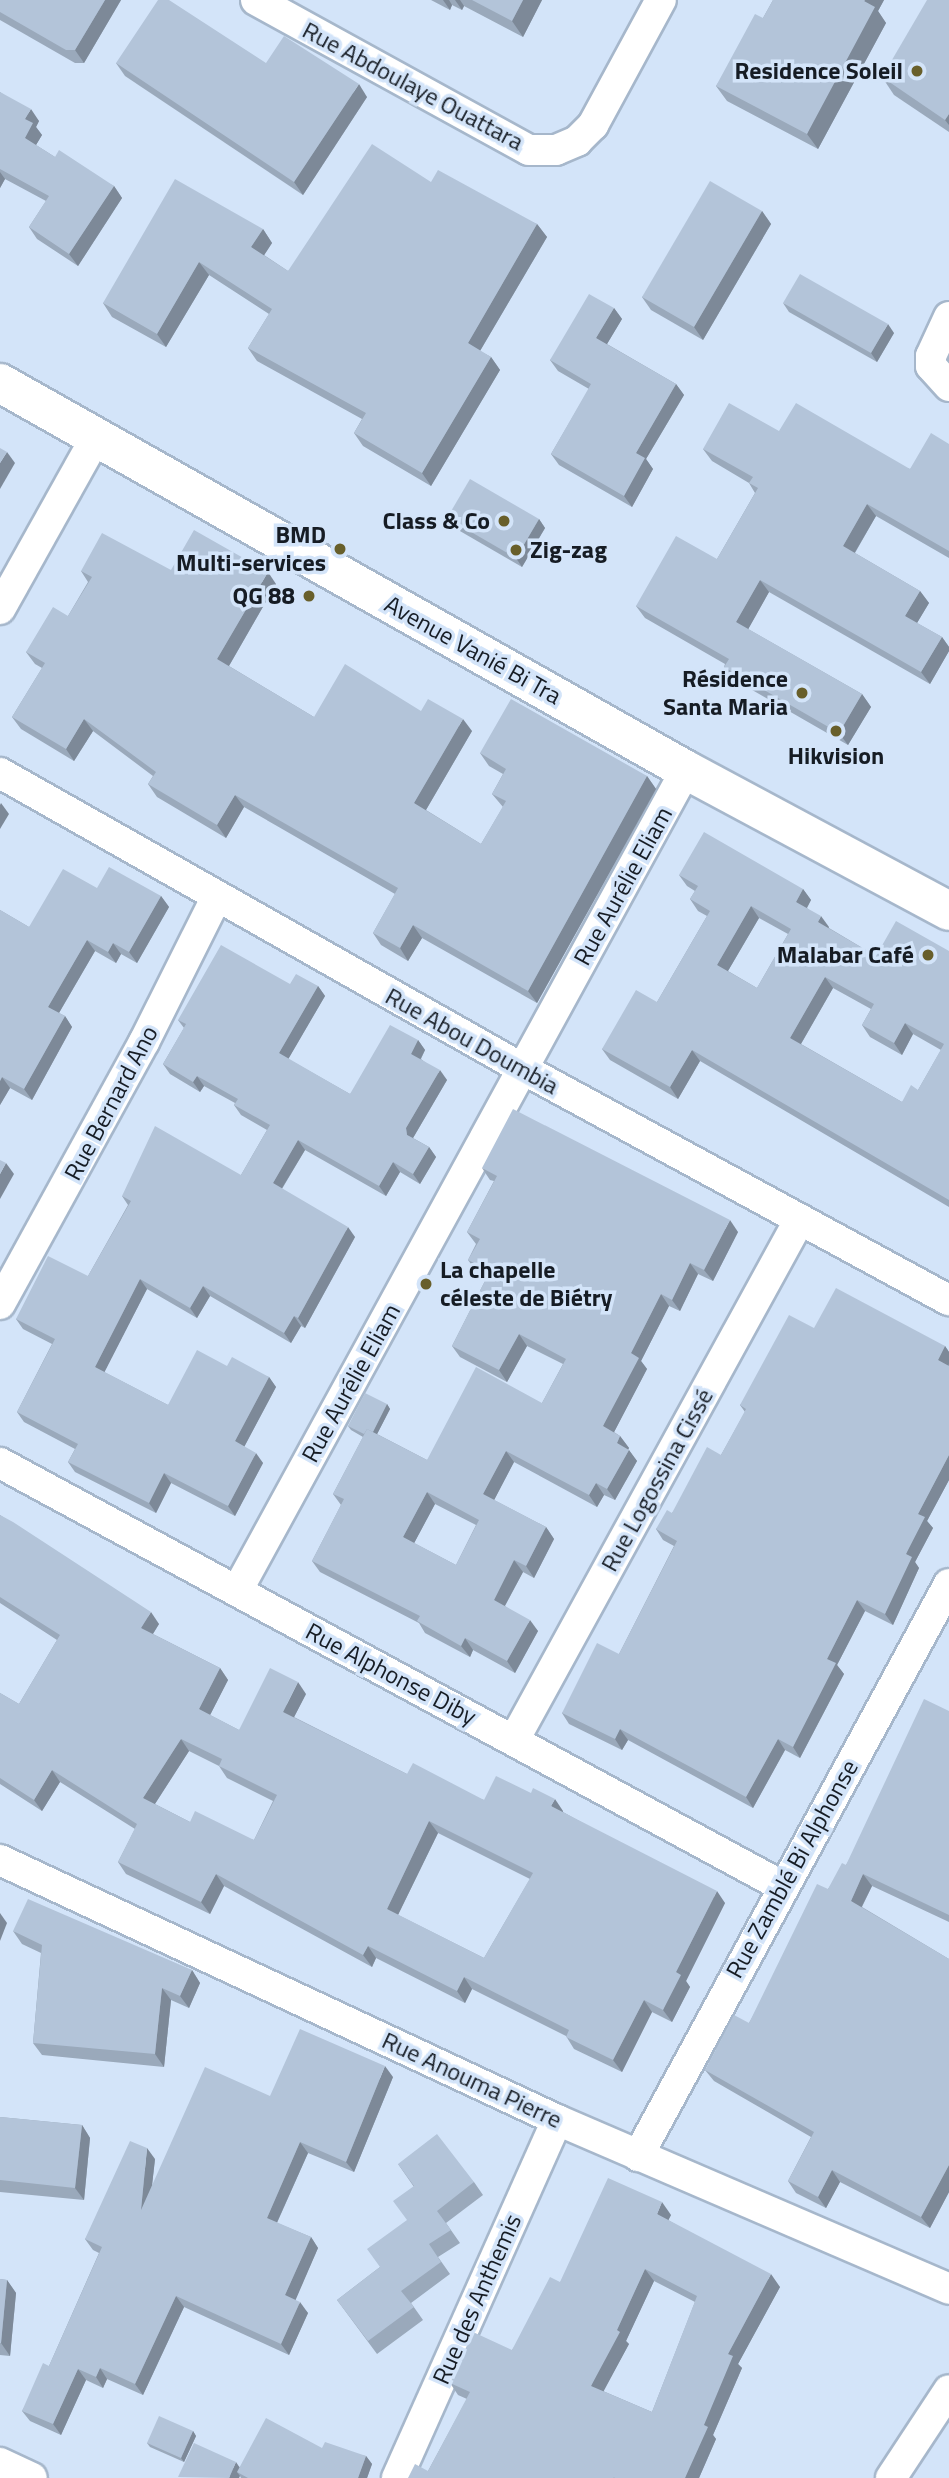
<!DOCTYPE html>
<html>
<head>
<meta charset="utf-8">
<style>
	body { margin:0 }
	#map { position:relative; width:949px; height:2478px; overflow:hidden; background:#d3e4f9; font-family:"Titillium Web",sans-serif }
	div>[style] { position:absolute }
	.roads { filter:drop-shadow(2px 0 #a6b7cb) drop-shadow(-2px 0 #a6b7cb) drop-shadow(0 2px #a6b7cb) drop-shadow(0 -2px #a6b7cb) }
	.street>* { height:30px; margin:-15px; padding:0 15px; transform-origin:15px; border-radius:15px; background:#fff }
	.secondary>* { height:38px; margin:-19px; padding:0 19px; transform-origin:19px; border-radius:19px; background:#fff }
	.wall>* { inset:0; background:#9aa9bb }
	.shaded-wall>* { inset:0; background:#7d8998 }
	.building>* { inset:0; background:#b3c4d9 }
	.dots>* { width:19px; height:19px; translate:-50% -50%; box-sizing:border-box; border:4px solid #d3e4f9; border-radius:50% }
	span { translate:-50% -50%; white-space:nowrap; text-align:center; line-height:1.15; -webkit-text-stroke:7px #d3e4f9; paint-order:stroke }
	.poi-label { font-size:24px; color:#161c24; font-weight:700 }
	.right { translate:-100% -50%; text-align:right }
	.left { translate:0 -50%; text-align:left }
	.street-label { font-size:24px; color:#161c24 }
</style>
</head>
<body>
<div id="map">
	<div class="roads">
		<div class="street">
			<div style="left:256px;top:0;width:311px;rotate:28.8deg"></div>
			<div style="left:529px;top:150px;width:27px"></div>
			<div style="left:556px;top:150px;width:23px;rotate:-23deg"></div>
			<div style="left:577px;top:141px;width:23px;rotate:-45deg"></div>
			<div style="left:593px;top:125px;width:142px;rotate:-61.5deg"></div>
			<div style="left:949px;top:317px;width:43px;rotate:114.8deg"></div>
			<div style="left:931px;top:356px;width:10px;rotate:90deg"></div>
			<div style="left:931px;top:366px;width:27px;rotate:48deg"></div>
			<div style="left:0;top:609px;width:197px;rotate:-60.8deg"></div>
			<div style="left:0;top:773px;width:601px;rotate:29.51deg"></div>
			<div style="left:523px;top:1069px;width:485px;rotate:28.5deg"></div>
			<div style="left:0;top:1304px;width:299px;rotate:-61.2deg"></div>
			<div style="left:144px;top:1042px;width:161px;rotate:-63.4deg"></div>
			<div style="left:0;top:1463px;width:889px;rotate:28.41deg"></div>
			<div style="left:237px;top:1591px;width:936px;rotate:-61.33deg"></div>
			<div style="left:514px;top:1740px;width:594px;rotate:-61.24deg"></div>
			<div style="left:0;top:1860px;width:615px;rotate:25.02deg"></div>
			<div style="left:557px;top:2120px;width:427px;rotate:23.3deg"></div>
			<div style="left:638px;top:2156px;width:651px;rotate:-61.47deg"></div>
			<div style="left:0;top:2463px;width:35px;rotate:25deg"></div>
			<div style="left:397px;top:2478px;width:392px;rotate:-65.9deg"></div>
			<div style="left:891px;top:2478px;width:105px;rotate:-56.6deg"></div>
		</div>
		<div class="secondary">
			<div style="left:0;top:383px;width:788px;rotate:29.43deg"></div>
			<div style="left:686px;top:770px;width:298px;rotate:28.2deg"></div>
		</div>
	</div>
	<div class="wall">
		<div style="clip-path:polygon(0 0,121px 0,84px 63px,75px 63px,0 20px)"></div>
		<div style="clip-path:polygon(431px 0,542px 0,523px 37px,464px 6px,462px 10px,452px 5px,450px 10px)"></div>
		<div style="clip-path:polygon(773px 0,884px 0,878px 11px,886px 23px,818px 149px,727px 101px,716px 86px,763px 18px)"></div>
		<div style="clip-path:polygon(949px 0,949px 132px,894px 95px,882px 77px)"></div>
		<div style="clip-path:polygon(116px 63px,266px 63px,367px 97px,303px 195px,125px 76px)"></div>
		<div style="clip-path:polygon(0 92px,39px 121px,36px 127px,42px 135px,36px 145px,55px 157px,114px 186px,122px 198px,78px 266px,37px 239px,29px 227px,46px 201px,5px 179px,0 188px)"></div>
		<div style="clip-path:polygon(431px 182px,537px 224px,547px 237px,480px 351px,491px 357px,500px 370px,431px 486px,363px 446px,354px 433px,362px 419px,257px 361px,248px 348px,269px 314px,209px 275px,166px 347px,112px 317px,103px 303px,263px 229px,272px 243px,264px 255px,288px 271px)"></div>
		<div style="clip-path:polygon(762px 211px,771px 224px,703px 340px,651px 310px,642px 297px)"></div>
		<div style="clip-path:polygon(783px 303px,894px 333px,877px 362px,789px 312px)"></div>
		<div style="clip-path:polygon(614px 308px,622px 319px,607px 344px,676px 384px,684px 395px,646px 459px,653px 469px,632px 507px,559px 465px,551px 454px,589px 389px,558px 371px,550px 360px)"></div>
		<div style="clip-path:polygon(779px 431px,910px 469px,949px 444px,949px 558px,876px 516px,855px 553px,920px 591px,929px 603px,917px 623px,942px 637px,949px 647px,949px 651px,930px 684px,769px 592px,748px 629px,862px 694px,871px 707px,848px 745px,733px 679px,724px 667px,725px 664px,645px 618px,636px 606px,717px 559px,755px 493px,749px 483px,712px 461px,703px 449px)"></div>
		<div style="clip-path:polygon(447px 518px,539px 519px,545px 528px,522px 567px,453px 527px)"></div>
		<div style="clip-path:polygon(171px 570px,276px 584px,229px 666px,314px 717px,421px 711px,472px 731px,426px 810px,481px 844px,503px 807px,492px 794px,503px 774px,489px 766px,480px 753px,647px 776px,656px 789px,537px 1003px,422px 938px,408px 961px,381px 945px,373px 933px,395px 894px,244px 807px,226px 838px,157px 797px,148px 784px,153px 776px,93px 731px,74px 761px,21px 729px,12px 717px,42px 668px,35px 664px,26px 652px,68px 616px,88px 582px,81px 571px)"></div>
		<div style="clip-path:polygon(evenodd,679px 875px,803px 889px,811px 900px,807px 908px,829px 928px,876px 956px,949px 951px,949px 1207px,700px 1061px,678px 1099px,610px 1060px,602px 1049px,657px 1002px,707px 916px,698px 911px,690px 899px,695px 891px,687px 886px,679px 875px,759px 918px,788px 934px,757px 988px,728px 971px,759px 918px,679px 875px,833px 988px,871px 1009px,862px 1025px,870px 1037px,902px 1055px,913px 1034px,941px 1050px,918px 1090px,902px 1102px,801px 1044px,833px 988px)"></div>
		<div style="clip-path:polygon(97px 888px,161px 896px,169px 907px,137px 963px,121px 954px,116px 963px,95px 951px,59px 1013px,65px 1016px,72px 1027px,32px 1100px,10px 1088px,0 1105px,0 910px,29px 927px)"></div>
		<div style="clip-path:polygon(290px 984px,318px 986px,325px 996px,288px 1059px,350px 1094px,418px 1040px,425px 1050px,421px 1059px,447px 1080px,413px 1138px,429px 1147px,436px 1157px,420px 1184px,400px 1172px,386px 1196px,305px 1150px,282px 1189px,355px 1237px,305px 1328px,301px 1326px,291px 1343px,210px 1296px,197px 1318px,147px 1289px,104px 1372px,168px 1405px,227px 1366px,269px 1377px,276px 1387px,244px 1447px,263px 1463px,235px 1516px,171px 1483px,156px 1513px,75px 1472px,68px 1462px,75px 1449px,24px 1422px,17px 1412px,52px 1344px,23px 1329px,16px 1319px,88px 1276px,128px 1205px,122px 1196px,241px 1175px,267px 1130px,241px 1115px,234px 1105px,235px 1103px,204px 1086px,200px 1092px,170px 1074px,163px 1064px,184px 1028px,178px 1020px)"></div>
		<div style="clip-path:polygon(evenodd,482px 1168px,738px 1232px,713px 1281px,698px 1274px,680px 1311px,669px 1306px,641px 1361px,647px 1369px,614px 1432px,620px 1436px,629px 1448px,628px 1449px,637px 1461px,615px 1500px,604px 1495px,597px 1507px,514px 1462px,494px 1500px,546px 1527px,554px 1539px,534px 1578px,523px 1572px,505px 1606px,538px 1631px,515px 1673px,473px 1650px,470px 1657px,425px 1633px,419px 1623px,320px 1572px,312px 1561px,341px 1505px,333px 1494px,363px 1437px,351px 1430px,348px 1426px,387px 1404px,390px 1409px,377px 1434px,427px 1460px,542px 1403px,563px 1364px,527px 1346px,507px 1382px,460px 1357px,452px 1346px,487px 1277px,476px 1271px,468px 1260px,476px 1244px,467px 1232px,494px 1181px,490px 1180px,482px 1168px,435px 1504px,476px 1525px,456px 1565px,414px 1543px,435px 1504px)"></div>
		<div style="clip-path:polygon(814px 1328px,945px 1346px,949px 1352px,949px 1480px,927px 1521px,933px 1528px,915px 1562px,919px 1568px,893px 1625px,865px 1611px,837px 1665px,844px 1674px,800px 1758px,785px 1750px,753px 1808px,628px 1740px,622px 1750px,569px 1724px,562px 1713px,619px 1654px,674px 1546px,663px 1540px,656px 1529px,672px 1513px,721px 1455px,745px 1412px,740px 1405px)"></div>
		<div style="clip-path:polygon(evenodd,0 1515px,159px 1624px,153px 1634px,220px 1668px,228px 1680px,210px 1715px,239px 1730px,306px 1694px,294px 1717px,407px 1774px,484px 1800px,563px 1811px,563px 1812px,725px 1903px,686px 1981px,690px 1987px,672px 2022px,652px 2012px,622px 2072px,574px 2049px,566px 2036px,472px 1989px,465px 2003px,376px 1958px,372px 1967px,224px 1886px,210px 1914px,126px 1874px,118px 1862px,135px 1829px,60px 1782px,42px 1811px,0 1784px,0 1693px,19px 1704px,57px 1640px,0 1603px,0 1515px,189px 1751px,219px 1766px,227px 1778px,273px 1801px,254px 1840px,190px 1822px,155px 1804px,189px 1751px,0 1515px,438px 1833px,530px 1879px,484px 1958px,398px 1915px,438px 1833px)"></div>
		<div style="clip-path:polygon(949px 1711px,949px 1922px,872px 1886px,862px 1907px,949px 1959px,949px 2192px,930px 2228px,840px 2182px,826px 2208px,796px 2193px,788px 2181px,811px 2137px,714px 2081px,705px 2070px,749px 2023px,828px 1889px,846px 1865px)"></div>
		<div style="clip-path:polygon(13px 1931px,192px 1970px,200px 1983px,189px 2008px,171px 2000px,164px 2067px,42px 2055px,33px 2043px,41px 1953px,22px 1944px)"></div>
		<div style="clip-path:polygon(393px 2077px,354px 2172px,308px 2153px,277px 2223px,311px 2237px,318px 2248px,295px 2300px,308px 2313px,289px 2355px,184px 2307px,143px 2395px,107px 2379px,103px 2388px,86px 2380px,61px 2435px,30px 2421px,22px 2411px,49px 2366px,99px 2253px,93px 2250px,85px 2239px,155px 2159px,152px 2185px,270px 2096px)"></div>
		<div style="clip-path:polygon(0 2117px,82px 2125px,90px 2138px,84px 2200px,0 2192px)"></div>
		<div style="clip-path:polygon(398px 2164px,474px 2182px,483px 2195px,446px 2223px,460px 2243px,438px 2257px,450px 2274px,411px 2303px,423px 2320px,377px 2354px,337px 2300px,380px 2267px,407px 2221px,414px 2187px)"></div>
		<div style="clip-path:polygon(evenodd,671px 2215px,668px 2220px,780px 2287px,738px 2364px,742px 2368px,713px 2435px,716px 2439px,699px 2478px,408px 2478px,428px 2471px,467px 2399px,458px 2395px,450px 2383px,512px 2350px,560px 2282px,671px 2215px,654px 2281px,695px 2302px,652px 2412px,603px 2391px,629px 2344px,626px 2341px,654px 2281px)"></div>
		<div style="clip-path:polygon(0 2279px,7px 2280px,16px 2293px,10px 2356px,0 2355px)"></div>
		<div style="clip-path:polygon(193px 2431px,196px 2436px,184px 2462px,150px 2447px,147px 2443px)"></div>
		<div style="clip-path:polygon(322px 2448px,366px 2456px,372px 2464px,367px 2478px,241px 2478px,240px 2476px,178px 2477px,239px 2467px)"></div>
	</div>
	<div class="shaded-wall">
		<div style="clip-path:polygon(105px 0,121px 0,84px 63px,75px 50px)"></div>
		<div style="clip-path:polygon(443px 0,449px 0,452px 5px,450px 10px)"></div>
		<div style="clip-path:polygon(455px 0,460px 0,464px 6px,462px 10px)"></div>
		<div style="clip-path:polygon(523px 0,542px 0,523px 37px,512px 21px)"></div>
		<div style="clip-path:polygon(865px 0,884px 0,878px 11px,886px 23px,818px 149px,807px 134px)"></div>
		<div style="clip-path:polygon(359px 84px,367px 97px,303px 195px,294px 182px)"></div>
		<div style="clip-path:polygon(31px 109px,39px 121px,36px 127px,42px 135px,33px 150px,25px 138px,25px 119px)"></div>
		<div style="clip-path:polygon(949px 114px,949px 125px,945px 120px)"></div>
		<div style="clip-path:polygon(0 172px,5px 179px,0 188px)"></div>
		<div style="clip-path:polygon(114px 186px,122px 198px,78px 266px,69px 254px)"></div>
		<div style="clip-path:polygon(762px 211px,771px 224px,703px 340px,694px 327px)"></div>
		<div style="clip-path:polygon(537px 224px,547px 237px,477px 356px,468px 343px)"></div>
		<div style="clip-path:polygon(263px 229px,272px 243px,261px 260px,251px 247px)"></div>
		<div style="clip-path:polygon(199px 262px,209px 275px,166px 347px,157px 334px)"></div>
		<div style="clip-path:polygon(614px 308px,622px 319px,604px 349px,596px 338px)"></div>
		<div style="clip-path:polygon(888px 324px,894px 333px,877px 362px,871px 353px)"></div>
		<div style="clip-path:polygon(491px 357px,500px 370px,431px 486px,422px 473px)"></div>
		<div style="clip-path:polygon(676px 384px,684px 395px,646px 459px,653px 469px,632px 507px,624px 496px,636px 453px)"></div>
		<div style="clip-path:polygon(7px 452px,15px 463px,0 489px,0 463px)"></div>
		<div style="clip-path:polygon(867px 504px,876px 516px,851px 559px,843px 546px)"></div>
		<div style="clip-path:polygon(539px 519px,545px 528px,522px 567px,516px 558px)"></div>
		<div style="clip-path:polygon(268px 572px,276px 584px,226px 671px,217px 659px)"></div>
		<div style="clip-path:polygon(760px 580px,769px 592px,745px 635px,736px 622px)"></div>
		<div style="clip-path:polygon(920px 591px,929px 603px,914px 628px,905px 616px)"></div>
		<div style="clip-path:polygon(942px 637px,949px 647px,949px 651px,930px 684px,921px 672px)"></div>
		<div style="clip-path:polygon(862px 694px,871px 707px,848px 745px,839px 733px)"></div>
		<div style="clip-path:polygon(84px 719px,93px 731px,74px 761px,66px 749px)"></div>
		<div style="clip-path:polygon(463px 719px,472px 731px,423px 815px,414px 803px)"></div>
		<div style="clip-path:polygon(647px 776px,656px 789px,537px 1003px,528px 991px)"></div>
		<div style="clip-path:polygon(235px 795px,244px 807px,226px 838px,217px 825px)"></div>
		<div style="clip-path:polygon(1px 803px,9px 814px,0 829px,0 805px)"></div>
		<div style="clip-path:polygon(803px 889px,811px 900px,804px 913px,796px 902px)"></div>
		<div style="clip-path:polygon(161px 896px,169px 907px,137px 963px,129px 952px)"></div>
		<div style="clip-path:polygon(751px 906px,759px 918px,725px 976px,717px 965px)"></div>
		<div style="clip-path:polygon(821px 916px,829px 927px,826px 933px,818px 922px)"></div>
		<div style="clip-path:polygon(413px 925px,422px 938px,408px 961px,400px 948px)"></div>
		<div style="clip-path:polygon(87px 940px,95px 951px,56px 1018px,48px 1007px)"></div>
		<div style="clip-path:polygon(113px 943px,121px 954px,116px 963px,108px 952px)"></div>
		<div style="clip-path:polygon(825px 977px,833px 988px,798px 1049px,790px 1038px)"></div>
		<div style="clip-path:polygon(318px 986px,325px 996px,286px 1063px,279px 1053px)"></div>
		<div style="clip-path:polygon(65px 1016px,72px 1027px,32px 1100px,24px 1089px)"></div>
		<div style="clip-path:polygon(905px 1023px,913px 1034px,902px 1055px,894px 1043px)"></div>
		<div style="clip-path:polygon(418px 1040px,425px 1050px,418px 1064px,411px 1054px)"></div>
		<div style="clip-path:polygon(692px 1050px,700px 1061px,678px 1099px,670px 1087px)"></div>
		<div style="clip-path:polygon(440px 1070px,447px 1080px,413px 1138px,407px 1135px,406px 1128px)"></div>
		<div style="clip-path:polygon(197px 1076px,204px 1086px,200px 1092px,193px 1082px)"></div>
		<div style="clip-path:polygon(2px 1077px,10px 1088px,0 1105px,0 1081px)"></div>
		<div style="clip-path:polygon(298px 1140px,305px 1150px,279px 1193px,273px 1183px)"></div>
		<div style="clip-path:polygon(429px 1147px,436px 1157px,420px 1184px,413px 1174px)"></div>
		<div style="clip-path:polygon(393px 1162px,400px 1172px,386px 1196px,379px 1186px)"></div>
		<div style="clip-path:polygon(6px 1163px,14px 1174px,0 1199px,0 1174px)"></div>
		<div style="clip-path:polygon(730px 1220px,738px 1232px,713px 1281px,704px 1270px)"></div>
		<div style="clip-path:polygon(348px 1227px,355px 1237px,305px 1328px,298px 1318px)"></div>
		<div style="clip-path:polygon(690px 1263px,698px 1274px,680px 1311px,672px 1300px)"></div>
		<div style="clip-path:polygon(140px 1279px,147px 1289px,102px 1377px,95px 1367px)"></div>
		<div style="clip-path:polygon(203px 1286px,210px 1296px,197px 1318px,190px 1308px)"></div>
		<div style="clip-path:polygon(661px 1294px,669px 1306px,641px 1361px,647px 1369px,611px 1438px,603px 1426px,631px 1353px)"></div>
		<div style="clip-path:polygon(294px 1316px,301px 1326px,291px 1343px,284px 1333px)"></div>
		<div style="clip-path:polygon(519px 1334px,527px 1346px,507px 1382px,499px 1370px)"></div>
		<div style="clip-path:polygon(945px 1346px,949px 1352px,949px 1364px,946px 1371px,938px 1360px)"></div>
		<div style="clip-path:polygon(269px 1377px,276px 1387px,242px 1451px,235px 1441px)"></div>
		<div style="clip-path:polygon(387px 1404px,390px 1409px,373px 1442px,370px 1437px)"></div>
		<div style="clip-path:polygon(620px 1436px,629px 1448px,625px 1455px,617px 1443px)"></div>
		<div style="clip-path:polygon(629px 1450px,637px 1461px,615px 1500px,607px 1489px)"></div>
		<div style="clip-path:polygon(506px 1451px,514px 1462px,491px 1506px,483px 1494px)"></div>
		<div style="clip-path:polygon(256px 1453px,263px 1463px,235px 1516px,228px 1506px)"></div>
		<div style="clip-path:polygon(949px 1455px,949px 1480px,927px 1521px,933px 1528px,915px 1562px,919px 1568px,893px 1625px,885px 1614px,906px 1554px,918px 1514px)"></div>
		<div style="clip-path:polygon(164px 1473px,171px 1483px,156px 1513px,149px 1503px)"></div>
		<div style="clip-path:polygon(596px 1483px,604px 1495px,597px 1507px,589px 1495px)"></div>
		<div style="clip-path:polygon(427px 1492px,435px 1504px,411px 1549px,403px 1537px)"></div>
		<div style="clip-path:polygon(546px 1527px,554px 1539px,534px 1578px,526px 1566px)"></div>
		<div style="clip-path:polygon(514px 1560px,523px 1572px,502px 1611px,494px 1600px)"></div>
		<div style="clip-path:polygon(857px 1600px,865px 1611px,837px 1665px,844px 1674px,800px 1758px,793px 1747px,827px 1659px)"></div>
		<div style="clip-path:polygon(151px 1612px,159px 1624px,149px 1640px,141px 1628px)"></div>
		<div style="clip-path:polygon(530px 1620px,538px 1631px,515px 1673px,507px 1661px)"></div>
		<div style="clip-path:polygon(465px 1638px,473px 1650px,470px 1657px,461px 1646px)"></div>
		<div style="clip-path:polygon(220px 1668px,228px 1680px,207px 1721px,199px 1709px)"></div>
		<div style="clip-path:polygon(298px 1682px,306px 1694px,291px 1723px,283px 1712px)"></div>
		<div style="clip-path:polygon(620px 1729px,628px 1740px,622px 1750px,615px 1739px)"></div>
		<div style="clip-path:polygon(181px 1739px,189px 1751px,151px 1810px,143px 1798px)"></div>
		<div style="clip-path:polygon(778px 1739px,785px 1750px,753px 1808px,746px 1797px)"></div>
		<div style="clip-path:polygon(52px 1770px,60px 1782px,42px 1811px,34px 1800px)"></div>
		<div style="clip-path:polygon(555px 1799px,563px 1811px,560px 1818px,551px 1806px)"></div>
		<div style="clip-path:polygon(429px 1821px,438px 1833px,395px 1921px,387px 1909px)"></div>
		<div style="clip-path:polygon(216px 1874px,224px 1886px,210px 1914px,201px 1902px)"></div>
		<div style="clip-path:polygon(863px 1874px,872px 1886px,859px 1912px,851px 1901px)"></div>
		<div style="clip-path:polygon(717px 1891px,725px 1903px,686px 1981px,690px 1987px,672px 2022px,663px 2010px,676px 1972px)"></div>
		<div style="clip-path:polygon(0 1913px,7px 1923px,0 1941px)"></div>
		<div style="clip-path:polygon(368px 1946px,376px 1958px,372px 1967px,363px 1955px)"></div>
		<div style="clip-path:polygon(192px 1970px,200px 1983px,189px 2008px,180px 1996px)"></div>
		<div style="clip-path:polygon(464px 1977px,472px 1989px,465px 2003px,457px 1991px)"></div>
		<div style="clip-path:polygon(162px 1988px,171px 2000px,164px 2067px,155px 2054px)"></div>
		<div style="clip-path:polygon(644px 2000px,652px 2012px,622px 2072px,613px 2060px)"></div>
		<div style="clip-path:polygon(385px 2066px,393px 2077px,354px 2172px,346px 2162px)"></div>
		<div style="clip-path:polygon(82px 2125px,90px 2138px,84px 2200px,75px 2188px)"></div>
		<div style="clip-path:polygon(300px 2142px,308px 2153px,274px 2229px,267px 2218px)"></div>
		<div style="clip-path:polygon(147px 2148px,155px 2159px,148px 2221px,141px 2210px)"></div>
		<div style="clip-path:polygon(949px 2165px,949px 2192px,930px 2228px,921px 2217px)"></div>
		<div style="clip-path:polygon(832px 2170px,840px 2182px,826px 2208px,818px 2197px)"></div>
		<div style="clip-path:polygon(662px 2202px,671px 2215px,665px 2227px,657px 2214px)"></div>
		<div style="clip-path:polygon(311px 2237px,318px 2248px,293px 2306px,285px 2295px)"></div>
		<div style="clip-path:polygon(645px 2269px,654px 2281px,626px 2341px,629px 2344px,600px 2398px,591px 2386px)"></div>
		<div style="clip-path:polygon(771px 2274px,780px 2287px,738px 2364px,742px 2368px,713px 2435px,716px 2439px,699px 2478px,685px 2478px,728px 2354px)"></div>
		<div style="clip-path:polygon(7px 2280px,16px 2293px,10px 2356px,1px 2343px)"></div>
		<div style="clip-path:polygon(176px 2296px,184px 2307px,143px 2395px,135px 2384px)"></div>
		<div style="clip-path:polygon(300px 2302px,308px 2313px,289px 2355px,281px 2344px)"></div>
		<div style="clip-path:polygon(100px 2368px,107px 2379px,103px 2388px,96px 2377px)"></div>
		<div style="clip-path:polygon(78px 2369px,86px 2380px,61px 2435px,53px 2424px)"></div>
		<div style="clip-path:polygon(193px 2431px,196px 2436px,184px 2462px,181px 2458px)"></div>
		<div style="clip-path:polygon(366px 2456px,372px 2464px,367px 2478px,358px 2478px)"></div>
		<div style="clip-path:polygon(236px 2462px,242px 2471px,237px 2472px,240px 2476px,239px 2478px,229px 2478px)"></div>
	</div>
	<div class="building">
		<div style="clip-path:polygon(0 0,105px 0,75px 50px,66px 50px,0 12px)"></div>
		<div style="clip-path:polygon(158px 0,169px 0,266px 63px,284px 36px,359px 84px,294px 182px,116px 63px)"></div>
		<div style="clip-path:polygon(472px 0,523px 0,512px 21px)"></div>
		<div style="clip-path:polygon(773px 0,865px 0,864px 1px,875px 7px,807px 134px,716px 86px,755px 14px,763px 18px)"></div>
		<div style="clip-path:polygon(927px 0,949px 0,949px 114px,945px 120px,882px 77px)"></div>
		<div style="clip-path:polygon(0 92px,31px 109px,25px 119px,33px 123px,25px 138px,55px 157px,59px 150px,114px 186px,69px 254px,29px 227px,49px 196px,0 169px)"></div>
		<div style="clip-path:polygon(372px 144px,431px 182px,438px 170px,537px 224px,468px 343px,491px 357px,422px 473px,354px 433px,366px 413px,248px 348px,272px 309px,199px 262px,157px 334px,103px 303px,175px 179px,263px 229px,251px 247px,288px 271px)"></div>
		<div style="clip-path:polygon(710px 181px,762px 211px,694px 327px,642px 297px)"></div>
		<div style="clip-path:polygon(800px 274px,888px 324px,871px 353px,783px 303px)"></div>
		<div style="clip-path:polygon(589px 294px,614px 308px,596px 338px,676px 384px,636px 453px,645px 458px,624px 496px,551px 454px,591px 384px,550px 360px)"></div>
		<div style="clip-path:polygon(729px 403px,779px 431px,796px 403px,910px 469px,931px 433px,949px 444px,949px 551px,867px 504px,843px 546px,920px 591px,905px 616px,942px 637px,921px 672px,760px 580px,736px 622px,862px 694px,839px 733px,724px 667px,729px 659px,636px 606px,676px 536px,717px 559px,758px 488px,749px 483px,753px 477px,703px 449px)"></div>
		<div style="clip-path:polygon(0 448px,7px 452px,0 463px)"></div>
		<div style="clip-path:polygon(470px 479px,539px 519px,516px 558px,447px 518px)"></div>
		<div style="clip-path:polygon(194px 530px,268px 572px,217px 659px,314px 717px,345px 664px,421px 711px,428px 699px,463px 719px,414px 803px,481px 844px,506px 801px,492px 794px,506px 769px,480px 753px,511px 699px,647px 776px,528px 991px,413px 925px,400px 948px,373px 933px,398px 888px,235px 795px,217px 825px,148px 784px,156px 772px,84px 719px,66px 749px,12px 717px,45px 663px,26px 652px,53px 607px,68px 616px,92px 577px,81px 571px,102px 533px,171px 570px)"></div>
		<div style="clip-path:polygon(evenodd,704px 832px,803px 889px,796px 902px,821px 916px,818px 922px,876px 956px,896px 921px,949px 951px,949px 1200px,692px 1050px,670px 1087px,602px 1049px,636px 990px,657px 1002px,710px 911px,690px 899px,698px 886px,679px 875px,704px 832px,751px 906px,791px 929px,757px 988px,717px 965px,751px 906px,704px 832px,825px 977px,874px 1004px,862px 1025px,894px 1043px,905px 1023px,944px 1044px,918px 1090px,911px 1085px,902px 1102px,790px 1038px,825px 977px)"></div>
		<div style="clip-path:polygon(109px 867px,161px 896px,129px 952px,113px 943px,108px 952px,87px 940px,48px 1007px,65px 1016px,24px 1089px,2px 1077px,0 1081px,0 910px,29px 927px,63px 869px,97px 888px)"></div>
		<div style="clip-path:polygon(221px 945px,290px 984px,296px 974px,318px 986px,279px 1053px,350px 1094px,390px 1025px,418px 1040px,411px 1054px,440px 1070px,406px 1128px,407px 1135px,429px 1147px,413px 1174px,393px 1162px,379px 1186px,298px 1140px,273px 1183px,348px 1227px,298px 1318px,294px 1316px,284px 1333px,203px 1286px,190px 1308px,140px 1279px,95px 1367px,168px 1405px,197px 1350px,227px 1366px,232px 1357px,269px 1377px,235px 1441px,256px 1453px,228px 1506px,164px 1473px,149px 1503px,68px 1462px,78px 1444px,17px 1412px,55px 1339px,16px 1319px,48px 1256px,88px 1276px,131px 1201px,122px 1196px,155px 1126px,241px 1175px,270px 1125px,234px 1105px,238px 1099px,197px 1076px,193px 1082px,163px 1064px,186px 1024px,178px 1020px)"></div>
		<div style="clip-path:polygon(evenodd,513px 1109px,730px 1220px,704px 1270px,690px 1263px,672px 1300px,661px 1294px,631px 1353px,639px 1358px,603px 1426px,620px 1436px,617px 1443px,629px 1450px,607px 1489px,596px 1483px,589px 1495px,506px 1451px,483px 1494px,546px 1527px,526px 1566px,514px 1560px,494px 1600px,530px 1620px,507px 1661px,465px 1638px,461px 1646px,417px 1621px,420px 1616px,312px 1561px,344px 1499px,333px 1494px,367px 1429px,427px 1460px,476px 1367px,542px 1403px,566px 1359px,519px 1334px,499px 1370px,452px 1346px,490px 1271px,468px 1260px,480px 1239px,467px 1232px,497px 1176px,482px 1168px,513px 1109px,427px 1492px,479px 1520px,456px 1565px,403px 1537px,427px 1492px)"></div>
		<div style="clip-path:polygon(0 1160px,6px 1163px,0 1174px)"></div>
		<div style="clip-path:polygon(836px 1288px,945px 1346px,938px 1360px,949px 1366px,949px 1455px,918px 1514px,925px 1517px,906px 1554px,912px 1557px,885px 1614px,857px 1600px,827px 1659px,836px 1663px,793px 1747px,778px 1739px,746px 1797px,620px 1729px,615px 1739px,562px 1713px,597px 1643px,619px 1654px,677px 1541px,656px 1529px,667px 1510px,672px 1513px,707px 1447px,721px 1455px,746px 1409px,740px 1405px,789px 1315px,814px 1328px)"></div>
		<div style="clip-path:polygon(365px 1393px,387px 1404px,373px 1432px,367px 1429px,364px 1434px,348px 1426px)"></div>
		<div style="clip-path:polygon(evenodd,0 1515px,13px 1522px,151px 1612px,141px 1628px,220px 1668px,199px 1709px,239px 1730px,270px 1668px,298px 1682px,283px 1712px,407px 1774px,413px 1763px,484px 1800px,496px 1776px,531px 1793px,533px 1788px,555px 1799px,551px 1806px,717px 1891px,676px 1972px,681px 1975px,663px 2010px,644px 2000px,613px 2060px,566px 2037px,569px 2030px,464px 1977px,457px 1991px,368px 1946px,363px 1955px,216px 1874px,201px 1902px,118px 1862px,137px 1824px,52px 1770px,34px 1800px,0 1778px,0 1693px,19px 1704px,60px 1635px,0 1597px,0 1515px,181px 1739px,222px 1759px,219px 1766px,277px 1795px,254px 1840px,195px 1811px,190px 1822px,143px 1798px,181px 1739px,0 1515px,429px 1821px,533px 1873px,484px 1958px,387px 1909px,429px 1821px)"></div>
		<div style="clip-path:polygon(924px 1699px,949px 1711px,949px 1915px,863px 1874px,851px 1901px,949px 1959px,949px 2165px,921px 2217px,832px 2170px,818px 2197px,788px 2181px,814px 2132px,705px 2070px,734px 2015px,749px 2023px,817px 1884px,828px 1889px,842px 1863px,846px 1865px)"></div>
		<div style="clip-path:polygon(28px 1899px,192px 1970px,180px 1996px,162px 1988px,155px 2054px,33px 2043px,42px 1945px,13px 1931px)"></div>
		<div style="clip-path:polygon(300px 2029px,385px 2066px,346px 2162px,300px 2142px,267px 2218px,311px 2237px,285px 2295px,300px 2302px,281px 2344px,176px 2296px,135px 2384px,100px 2368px,96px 2377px,78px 2369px,53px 2424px,22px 2411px,43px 2363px,49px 2366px,102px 2247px,85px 2239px,130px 2141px,147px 2148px,141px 2210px,205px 2067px,270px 2096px)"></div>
		<div style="clip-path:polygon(0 2117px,82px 2125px,75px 2188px,0 2180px)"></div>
		<div style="clip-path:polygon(437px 2134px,474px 2182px,437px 2211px,451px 2230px,429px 2244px,441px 2262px,401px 2291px,414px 2307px,368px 2341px,337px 2300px,380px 2267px,367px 2249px,407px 2220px,393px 2201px,414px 2186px,398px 2164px)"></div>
		<div style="clip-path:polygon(evenodd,608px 2178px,662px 2202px,657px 2214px,771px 2274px,728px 2354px,733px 2356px,704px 2425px,708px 2427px,685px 2478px,615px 2478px,613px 2477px,614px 2478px,408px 2478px,415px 2464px,428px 2471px,470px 2392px,450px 2383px,473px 2332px,512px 2350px,550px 2277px,560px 2282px,608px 2178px,645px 2269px,697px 2296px,652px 2412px,591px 2386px,620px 2332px,617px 2330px,645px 2269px)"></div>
		<div style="clip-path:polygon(0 2279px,7px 2280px,1px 2343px,0 2343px)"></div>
		<div style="clip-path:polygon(159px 2416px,193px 2431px,181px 2458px,147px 2443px)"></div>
		<div style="clip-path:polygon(266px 2418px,322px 2448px,325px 2442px,366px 2456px,358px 2478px,248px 2478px,237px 2472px)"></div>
		<div style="clip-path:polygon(194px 2443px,236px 2462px,229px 2478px,178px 2477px)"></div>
	</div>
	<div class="dots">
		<div style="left:917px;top:71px;background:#685f2b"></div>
		<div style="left:504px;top:521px;background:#685f2b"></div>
		<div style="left:340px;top:549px;background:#685f2b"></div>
		<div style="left:516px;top:550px;background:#685f2b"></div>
		<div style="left:309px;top:596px;background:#685f2b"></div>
		<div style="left:802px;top:693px;background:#685f2b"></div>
		<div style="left:836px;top:731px;background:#685f2b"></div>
		<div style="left:928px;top:955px;background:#685f2b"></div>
		<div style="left:426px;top:1284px;background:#685f2b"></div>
	</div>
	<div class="poi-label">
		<span class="right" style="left:903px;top:71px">Residence Soleil</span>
		<span class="right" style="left:490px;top:521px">Class &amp; Co</span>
		<span class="right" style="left:326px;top:549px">BMD<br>Multi-services</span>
		<span class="left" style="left:530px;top:550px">Zig-zag</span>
		<span class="right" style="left:295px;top:596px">QG 88</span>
		<span class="right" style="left:788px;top:693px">Résidence<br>Santa Maria</span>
		<span style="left:836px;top:756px">Hikvision</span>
		<span class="right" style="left:914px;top:955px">Malabar Café</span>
		<span class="left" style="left:440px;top:1284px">La chapelle<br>céleste de Biétry</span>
	</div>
	<div class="street-label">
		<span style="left:413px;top:86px;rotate:28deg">Rue Abdoulaye Ouattara</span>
		<span style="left:473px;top:650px;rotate:29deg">Avenue Vanié Bi Tra</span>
		<span style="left:623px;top:886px;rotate:-61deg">Rue Aurélie Eliam</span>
		<span style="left:472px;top:1041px;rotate:29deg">Rue Abou Doumbia</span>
		<span style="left:111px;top:1103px;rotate:-62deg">Rue Bernard Ano</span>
		<span style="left:351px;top:1383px;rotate:-61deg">Rue Aurélie Eliam</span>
		<span style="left:657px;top:1480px;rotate:-61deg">Rue Logossina Cissé</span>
		<span style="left:391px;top:1674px;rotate:28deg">Rue Alphonse Diby</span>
		<span style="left:792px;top:1869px;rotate:-61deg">Rue Zamblé Bi Alphonse</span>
		<span style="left:472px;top:2080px;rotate:25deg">Rue Anouma Pierre</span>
		<span style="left:477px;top:2299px;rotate:-66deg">Rue des Anthemis</span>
	</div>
</div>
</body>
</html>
